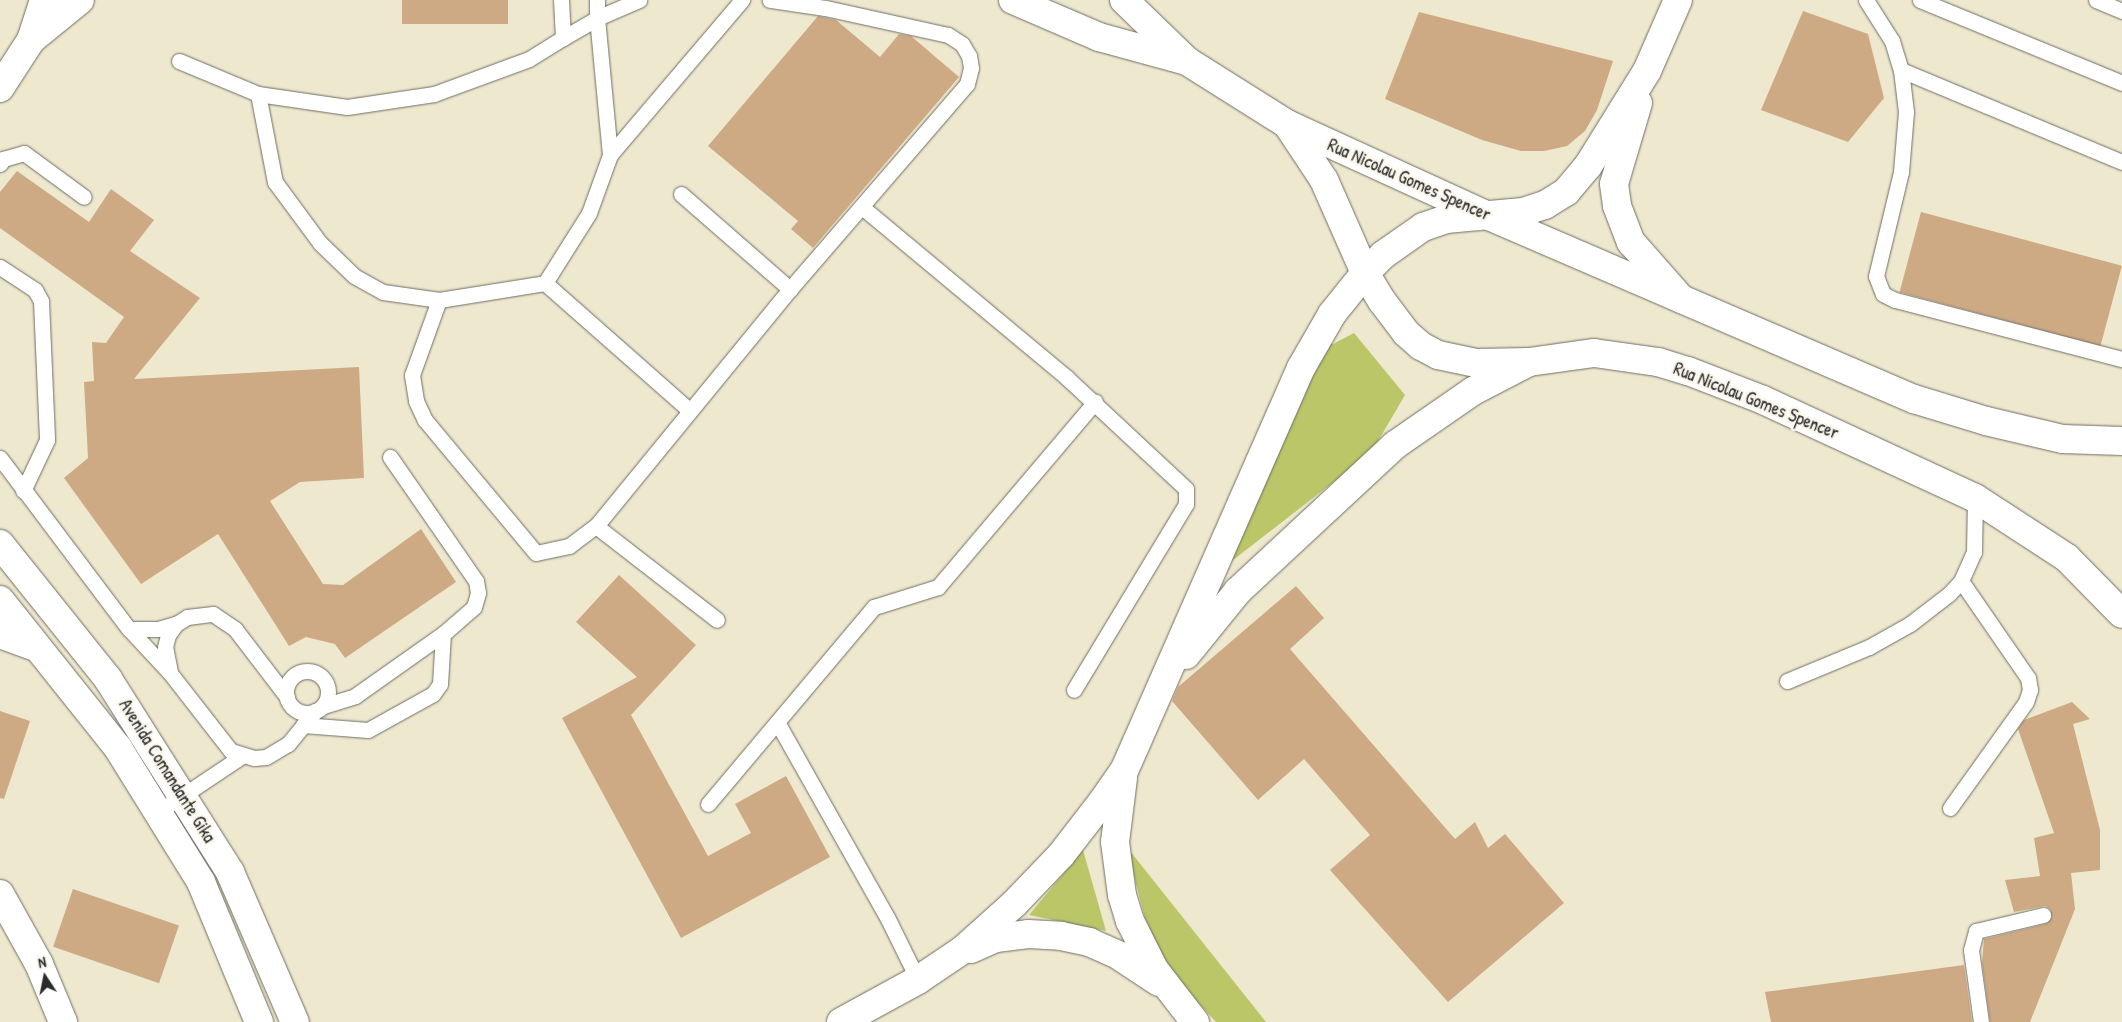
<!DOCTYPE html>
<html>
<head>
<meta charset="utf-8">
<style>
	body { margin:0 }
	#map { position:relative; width:2122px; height:1022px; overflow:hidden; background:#eee8ce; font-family:"Patrick Hand",sans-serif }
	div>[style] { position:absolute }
	.green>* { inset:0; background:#bac668 }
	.building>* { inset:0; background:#cdaa84; transform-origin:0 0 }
	.roads { filter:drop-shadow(0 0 1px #6f6d64) drop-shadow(0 0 1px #6f6d64) }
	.service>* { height:15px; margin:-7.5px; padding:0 7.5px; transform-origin:7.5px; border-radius:7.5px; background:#fff }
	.service>.ring { margin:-7.5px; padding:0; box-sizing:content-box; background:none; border:15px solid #fff; border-radius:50% }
	.minor>* { height:28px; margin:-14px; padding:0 14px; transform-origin:14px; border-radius:14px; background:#fff }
	.tertiary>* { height:28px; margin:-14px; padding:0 14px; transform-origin:14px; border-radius:14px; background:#fff }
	span { translate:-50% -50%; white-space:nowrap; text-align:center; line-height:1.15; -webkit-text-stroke:5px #fbf7ec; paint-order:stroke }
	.street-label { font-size:18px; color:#2b2b2b }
	.north { position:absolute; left:20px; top:952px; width:50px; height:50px; -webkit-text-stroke:4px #fbf7ec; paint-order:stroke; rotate:349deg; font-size:14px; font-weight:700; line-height:20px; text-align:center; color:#2b2b2b }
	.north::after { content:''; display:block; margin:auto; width:18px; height:22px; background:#2b2b2b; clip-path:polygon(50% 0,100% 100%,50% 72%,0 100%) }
</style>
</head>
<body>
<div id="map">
	<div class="green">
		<div style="clip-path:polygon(1354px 333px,1405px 395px,1371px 453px,1228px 564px,1319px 344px,1333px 344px)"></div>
		<div style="clip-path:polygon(1126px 846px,1266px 1022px,1216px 1022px,1182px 985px,1161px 954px,1145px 918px)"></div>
		<div style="clip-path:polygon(1083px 850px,1106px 931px,1029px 915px)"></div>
	</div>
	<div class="building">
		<div style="left:402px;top:0;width:106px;height:24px"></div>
		<div style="clip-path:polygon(1803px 11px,1868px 34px,1884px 98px,1848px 142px,1761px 110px)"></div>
		<div style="clip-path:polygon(1419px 12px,1613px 61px,1597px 110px,1585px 131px,1567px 146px,1544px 151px,1521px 151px,1482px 140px,1385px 99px)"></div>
		<div style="clip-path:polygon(818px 16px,836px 20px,880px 57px,899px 34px,911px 36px,959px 77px,813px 248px,791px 229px,798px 221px,708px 146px)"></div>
		<div style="clip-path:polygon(17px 171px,89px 222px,111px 189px,154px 220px,130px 251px,200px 298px,134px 379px,359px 367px,364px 478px,300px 482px,270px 501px,323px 584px,343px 585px,421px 529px,456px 582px,345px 658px,335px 644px,306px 637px,289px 646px,218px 534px,141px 584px,64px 478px,88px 458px,84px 382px,94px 381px,92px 342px,106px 343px,124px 317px,0 228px,0 192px)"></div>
		<div style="left:1921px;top:212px;width:208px;height:83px;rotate:15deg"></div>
		<div style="clip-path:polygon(619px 575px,696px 645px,631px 715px,708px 856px,751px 833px,735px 804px,786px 776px,830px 857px,681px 938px,562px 718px,637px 677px,576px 622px)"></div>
		<div style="clip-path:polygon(1296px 586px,1324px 618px,1290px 649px,1455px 839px,1475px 822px,1488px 848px,1505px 834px,1564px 903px,1448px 1002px,1330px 870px,1370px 835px,1304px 759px,1258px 800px,1172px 701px,1178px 687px)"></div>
		<div style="clip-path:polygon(2072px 702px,2090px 719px,2073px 724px,2100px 830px,2100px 870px,2071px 873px,2075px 909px,2030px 1022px,1990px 1022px,1982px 963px,1984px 939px,2045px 924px,2052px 917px,2050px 909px,2045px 906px,2014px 912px,2005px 880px,2040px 876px,2034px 838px,2054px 833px,2018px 729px,2024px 720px)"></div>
		<div style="clip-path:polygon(0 711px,30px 721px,4px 799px,0 798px)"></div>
		<div style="left:73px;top:889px;width:112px;height:61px;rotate:19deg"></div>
		<div style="clip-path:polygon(1964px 965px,1972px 1022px,1771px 1022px,1765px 992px)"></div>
	</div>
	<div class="roads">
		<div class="service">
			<div style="left:1866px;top:0;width:49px;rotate:57.6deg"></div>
			<div style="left:1892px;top:41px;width:30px;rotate:73deg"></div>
			<div style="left:1901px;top:70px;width:42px;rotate:83.2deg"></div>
			<div style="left:1906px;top:112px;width:60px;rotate:94.8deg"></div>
			<div style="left:1901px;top:172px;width:107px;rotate:103.5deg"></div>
			<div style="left:1876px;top:276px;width:19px;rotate:69deg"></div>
			<div style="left:1883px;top:294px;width:13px;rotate:27deg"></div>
			<div style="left:1895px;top:300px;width:235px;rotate:14.6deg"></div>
			<div style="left:1920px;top:0;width:218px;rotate:22.3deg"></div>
			<div style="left:2096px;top:0;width:28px;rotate:23deg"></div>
			<div style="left:563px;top:38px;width:39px;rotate:-30deg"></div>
			<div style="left:597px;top:18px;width:18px;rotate:-90deg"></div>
			<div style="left:179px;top:61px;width:86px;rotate:22.7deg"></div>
			<div style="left:258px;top:94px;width:90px;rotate:8.3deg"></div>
			<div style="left:347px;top:107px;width:88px;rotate:-8.5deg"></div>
			<div style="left:434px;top:94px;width:101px;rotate:-20.2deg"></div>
			<div style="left:529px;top:59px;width:40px;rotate:-32deg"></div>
			<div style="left:563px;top:38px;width:38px;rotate:-93deg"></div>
			<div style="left:1901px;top:70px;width:239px;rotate:22.6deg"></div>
			<div style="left:258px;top:94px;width:90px;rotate:79.1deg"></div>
			<div style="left:275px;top:182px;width:76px;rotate:53.6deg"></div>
			<div style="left:320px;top:243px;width:47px;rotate:44.1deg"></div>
			<div style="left:354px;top:276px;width:33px;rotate:29deg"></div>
			<div style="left:383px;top:292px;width:57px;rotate:8.1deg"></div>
			<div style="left:439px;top:300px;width:107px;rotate:-9.1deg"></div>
			<div style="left:545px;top:283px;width:83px;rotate:-57.8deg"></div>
			<div style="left:589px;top:213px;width:62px;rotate:-70.1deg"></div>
			<div style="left:610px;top:155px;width:138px;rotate:-95.4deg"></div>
			<div style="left:597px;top:18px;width:46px;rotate:-23.2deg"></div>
			<div style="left:610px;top:155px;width:204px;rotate:-49.6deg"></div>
			<div style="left:0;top:164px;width:6px;rotate:-59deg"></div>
			<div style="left:3px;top:159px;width:22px;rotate:-16deg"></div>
			<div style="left:24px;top:153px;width:74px;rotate:36.3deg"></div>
			<div style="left:681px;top:194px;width:145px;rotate:41.1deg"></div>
			<div style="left:862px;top:207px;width:266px;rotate:39.8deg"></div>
			<div style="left:1066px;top:377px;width:164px;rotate:43deg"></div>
			<div style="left:1186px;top:489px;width:15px;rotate:90deg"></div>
			<div style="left:1186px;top:504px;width:217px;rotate:121.1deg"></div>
			<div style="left:0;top:267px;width:42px;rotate:33.3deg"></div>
			<div style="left:35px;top:290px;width:13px;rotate:61deg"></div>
			<div style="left:41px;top:301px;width:139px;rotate:87.5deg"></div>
			<div style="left:47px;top:440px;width:56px;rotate:115.2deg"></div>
			<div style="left:545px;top:283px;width:193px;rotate:41.4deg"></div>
			<div style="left:439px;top:300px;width:80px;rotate:109.8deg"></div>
			<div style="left:412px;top:375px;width:26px;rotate:81deg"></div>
			<div style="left:416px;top:401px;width:21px;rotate:65deg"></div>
			<div style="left:425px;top:420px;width:173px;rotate:50.2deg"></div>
			<div style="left:536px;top:553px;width:34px;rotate:-12deg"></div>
			<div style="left:569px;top:546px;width:34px;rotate:-37deg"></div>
			<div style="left:596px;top:526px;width:306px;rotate:-50.7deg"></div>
			<div style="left:790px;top:289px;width:271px;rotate:-49.2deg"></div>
			<div style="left:967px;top:84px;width:16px;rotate:-76deg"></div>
			<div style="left:971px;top:68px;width:12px;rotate:-99deg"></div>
			<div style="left:969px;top:56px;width:14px;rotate:-120deg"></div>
			<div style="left:962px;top:44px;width:17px;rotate:-147deg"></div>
			<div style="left:948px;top:35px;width:126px;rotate:-167.6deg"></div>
			<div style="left:825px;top:8px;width:56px;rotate:-171.7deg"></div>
			<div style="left:0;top:458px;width:214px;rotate:53deg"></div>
			<div style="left:129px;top:629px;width:60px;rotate:47deg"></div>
			<div style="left:170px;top:673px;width:99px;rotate:52deg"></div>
			<div style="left:231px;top:751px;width:24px;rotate:17deg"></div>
			<div style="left:254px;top:758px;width:12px;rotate:-5deg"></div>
			<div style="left:266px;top:757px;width:26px;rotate:-31deg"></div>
			<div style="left:288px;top:744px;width:43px;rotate:-50.7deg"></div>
			<div style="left:596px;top:526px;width:153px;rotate:37.8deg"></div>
			<div style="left:129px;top:629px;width:29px"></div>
			<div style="left:158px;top:629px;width:19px;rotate:-16deg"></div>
			<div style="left:176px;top:624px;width:13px;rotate:-32deg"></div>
			<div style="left:187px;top:617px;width:26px;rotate:-7deg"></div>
			<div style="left:213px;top:614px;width:27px;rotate:34deg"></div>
			<div style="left:235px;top:629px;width:86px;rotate:52.6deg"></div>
			<div class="ring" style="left:286px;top:671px;width:27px;height:27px"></div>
			<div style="left:170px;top:672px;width:25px;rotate:-101deg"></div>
			<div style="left:165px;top:647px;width:12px;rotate:-76deg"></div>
			<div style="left:168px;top:635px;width:14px;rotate:-54deg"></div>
			<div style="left:1787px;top:681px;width:89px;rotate:-22.5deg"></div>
			<div style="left:1869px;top:647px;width:47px;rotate:-29.3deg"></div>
			<div style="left:1910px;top:624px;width:49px;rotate:-37.6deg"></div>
			<div style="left:1949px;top:594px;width:18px;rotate:-47deg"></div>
			<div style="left:1961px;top:581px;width:32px;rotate:-66deg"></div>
			<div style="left:1974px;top:552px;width:54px;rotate:-88.9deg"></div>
			<div style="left:323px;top:706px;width:34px;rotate:-17deg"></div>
			<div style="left:355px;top:696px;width:108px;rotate:-35.2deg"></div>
			<div style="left:443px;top:634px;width:41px;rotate:-41.1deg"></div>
			<div style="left:474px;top:607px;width:15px;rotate:-74deg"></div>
			<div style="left:478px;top:593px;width:12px;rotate:-99deg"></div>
			<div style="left:476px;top:581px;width:151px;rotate:-124.7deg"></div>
			<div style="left:777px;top:722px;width:224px;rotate:60.6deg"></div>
			<div style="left:887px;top:917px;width:70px;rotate:63.8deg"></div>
			<div style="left:303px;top:725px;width:65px;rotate:4.4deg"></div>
			<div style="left:368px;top:730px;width:74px;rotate:-29deg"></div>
			<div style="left:433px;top:694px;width:12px;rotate:-55deg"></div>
			<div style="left:440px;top:684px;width:50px;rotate:-86.6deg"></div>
			<div style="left:708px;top:804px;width:258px;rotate:-49.9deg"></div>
			<div style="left:874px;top:607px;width:67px;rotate:-17.4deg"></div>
			<div style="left:938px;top:587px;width:243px;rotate:-49.7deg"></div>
			<div style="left:1950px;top:808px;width:130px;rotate:-54.4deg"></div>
			<div style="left:2026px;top:702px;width:13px;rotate:-72deg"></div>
			<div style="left:2030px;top:690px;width:12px;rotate:-99deg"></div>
			<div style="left:2028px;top:678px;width:118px;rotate:-124.6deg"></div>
			<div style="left:158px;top:812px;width:101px;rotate:-33.7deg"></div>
			<div style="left:1981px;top:1022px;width:73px;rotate:-97.9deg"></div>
			<div style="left:1971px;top:950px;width:20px;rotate:-75deg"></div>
			<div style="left:1976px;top:931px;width:69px;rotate:-13.4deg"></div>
		</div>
		<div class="minor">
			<div style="left:1638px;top:103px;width:84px;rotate:106.5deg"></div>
			<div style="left:1614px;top:184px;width:22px;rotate:82deg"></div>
			<div style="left:1617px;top:206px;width:39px;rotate:69deg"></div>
			<div style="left:1631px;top:242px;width:76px;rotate:48.7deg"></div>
			<div style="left:0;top:634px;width:38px;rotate:20deg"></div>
			<div style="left:1186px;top:655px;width:82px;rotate:-50.9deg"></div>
			<div style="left:1238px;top:591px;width:214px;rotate:-42.9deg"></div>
			<div style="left:1395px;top:445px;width:95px;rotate:-34.7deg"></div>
			<div style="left:1473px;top:391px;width:63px;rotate:-27.4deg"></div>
			<div style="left:1123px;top:778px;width:64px;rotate:97.1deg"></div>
			<div style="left:1115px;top:842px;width:53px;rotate:82.5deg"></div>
			<div style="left:1122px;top:895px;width:27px;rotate:73deg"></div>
			<div style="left:1130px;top:921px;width:54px;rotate:63.4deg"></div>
			<div style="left:1154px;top:969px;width:67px;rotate:52.3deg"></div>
			<div style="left:0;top:894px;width:80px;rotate:60.9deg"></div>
			<div style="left:39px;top:964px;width:63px;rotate:67.5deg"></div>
			<div style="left:971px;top:949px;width:27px;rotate:-24deg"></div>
			<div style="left:996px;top:938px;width:32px;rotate:-7deg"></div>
			<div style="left:1028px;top:934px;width:33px;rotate:3deg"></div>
			<div style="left:1061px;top:936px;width:29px;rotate:12deg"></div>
			<div style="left:1089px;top:942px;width:32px;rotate:24deg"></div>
			<div style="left:1118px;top:955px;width:49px;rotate:33.4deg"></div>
			<div style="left:841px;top:1022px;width:88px;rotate:-28.6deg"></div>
			<div style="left:918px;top:980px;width:55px;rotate:-34deg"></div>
			<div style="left:964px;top:949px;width:67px;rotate:-42deg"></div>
			<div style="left:1014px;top:904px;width:68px;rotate:-46.2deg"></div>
			<div style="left:1061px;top:855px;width:67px;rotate:-52.3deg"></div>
			<div style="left:1102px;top:802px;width:38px;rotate:-55deg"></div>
			<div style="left:1124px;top:771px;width:440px;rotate:-66.3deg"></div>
			<div style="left:1301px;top:368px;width:62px;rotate:-60.1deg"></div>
			<div style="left:1332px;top:314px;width:53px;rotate:-51.2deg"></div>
			<div style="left:1365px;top:273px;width:25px;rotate:-45deg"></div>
			<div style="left:1383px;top:255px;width:49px;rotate:-35deg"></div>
			<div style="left:1423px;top:227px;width:24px;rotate:-19deg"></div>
			<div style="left:1446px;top:219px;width:77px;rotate:-5.2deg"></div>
			<div style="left:1523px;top:212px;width:23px;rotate:-18deg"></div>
			<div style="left:1545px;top:205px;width:25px;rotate:-32deg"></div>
			<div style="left:1566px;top:192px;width:34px;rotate:-50deg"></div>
			<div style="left:1588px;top:166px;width:112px;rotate:-58.2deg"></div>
			<div style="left:1647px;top:71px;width:77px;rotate:-66.4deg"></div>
		</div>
		<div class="tertiary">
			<div style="left:1013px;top:0;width:94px;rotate:23.3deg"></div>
			<div style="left:1099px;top:37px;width:91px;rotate:15.3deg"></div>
			<div style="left:1124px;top:0;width:88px;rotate:44.1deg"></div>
			<div style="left:1187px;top:61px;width:118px;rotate:32.2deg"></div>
			<div style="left:1287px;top:124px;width:217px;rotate:24.6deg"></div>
			<div style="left:1484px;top:214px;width:468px;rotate:23.3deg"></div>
			<div style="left:1914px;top:399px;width:75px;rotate:17deg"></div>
			<div style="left:1986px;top:421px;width:79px;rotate:13.2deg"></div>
			<div style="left:2063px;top:439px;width:59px;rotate:1.9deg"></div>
			<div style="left:31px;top:40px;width:63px;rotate:-39.2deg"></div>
			<div style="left:0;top:88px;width:57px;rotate:-57.1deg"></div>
			<div style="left:31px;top:40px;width:42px;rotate:-72deg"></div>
			<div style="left:1287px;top:124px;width:67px;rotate:56.5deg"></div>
			<div style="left:1324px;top:180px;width:102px;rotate:66.2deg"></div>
			<div style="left:1365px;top:273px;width:33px;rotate:59deg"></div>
			<div style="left:1382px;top:301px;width:40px;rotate:53deg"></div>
			<div style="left:1406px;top:333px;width:20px;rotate:41deg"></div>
			<div style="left:1421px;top:346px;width:19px;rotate:28deg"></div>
			<div style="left:1438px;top:355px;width:40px;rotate:12deg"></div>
			<div style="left:1477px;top:363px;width:52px;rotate:-1.1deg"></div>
			<div style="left:1529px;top:362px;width:66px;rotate:-7.9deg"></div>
			<div style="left:1594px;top:353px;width:65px;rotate:8deg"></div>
			<div style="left:1658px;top:362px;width:31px;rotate:17deg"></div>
			<div style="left:1688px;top:371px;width:80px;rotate:21.1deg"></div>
			<div style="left:1763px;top:400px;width:234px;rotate:24.8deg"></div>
			<div style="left:1975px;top:498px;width:110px;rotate:33.1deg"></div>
			<div style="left:2067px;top:558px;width:78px;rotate:45.5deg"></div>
			<div style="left:0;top:544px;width:173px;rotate:51.3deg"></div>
			<div style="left:108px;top:679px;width:228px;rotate:57.7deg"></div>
			<div style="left:230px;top:872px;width:163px;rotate:66.6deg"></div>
			<div style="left:0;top:600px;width:189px;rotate:51.4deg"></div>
			<div style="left:118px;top:748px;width:158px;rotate:58.2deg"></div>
			<div style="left:201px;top:882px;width:152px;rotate:67.5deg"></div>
		</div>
	</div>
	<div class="street-label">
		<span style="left:1409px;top:180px;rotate:24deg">Rua Nicolau Gomes Spencer</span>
		<span style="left:1756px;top:401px;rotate:22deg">Rua Nicolau Gomes Spencer</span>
		<span style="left:167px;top:771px;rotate:58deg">Avenida Comandante Gika</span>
	</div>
	<div class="north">N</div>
</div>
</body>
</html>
